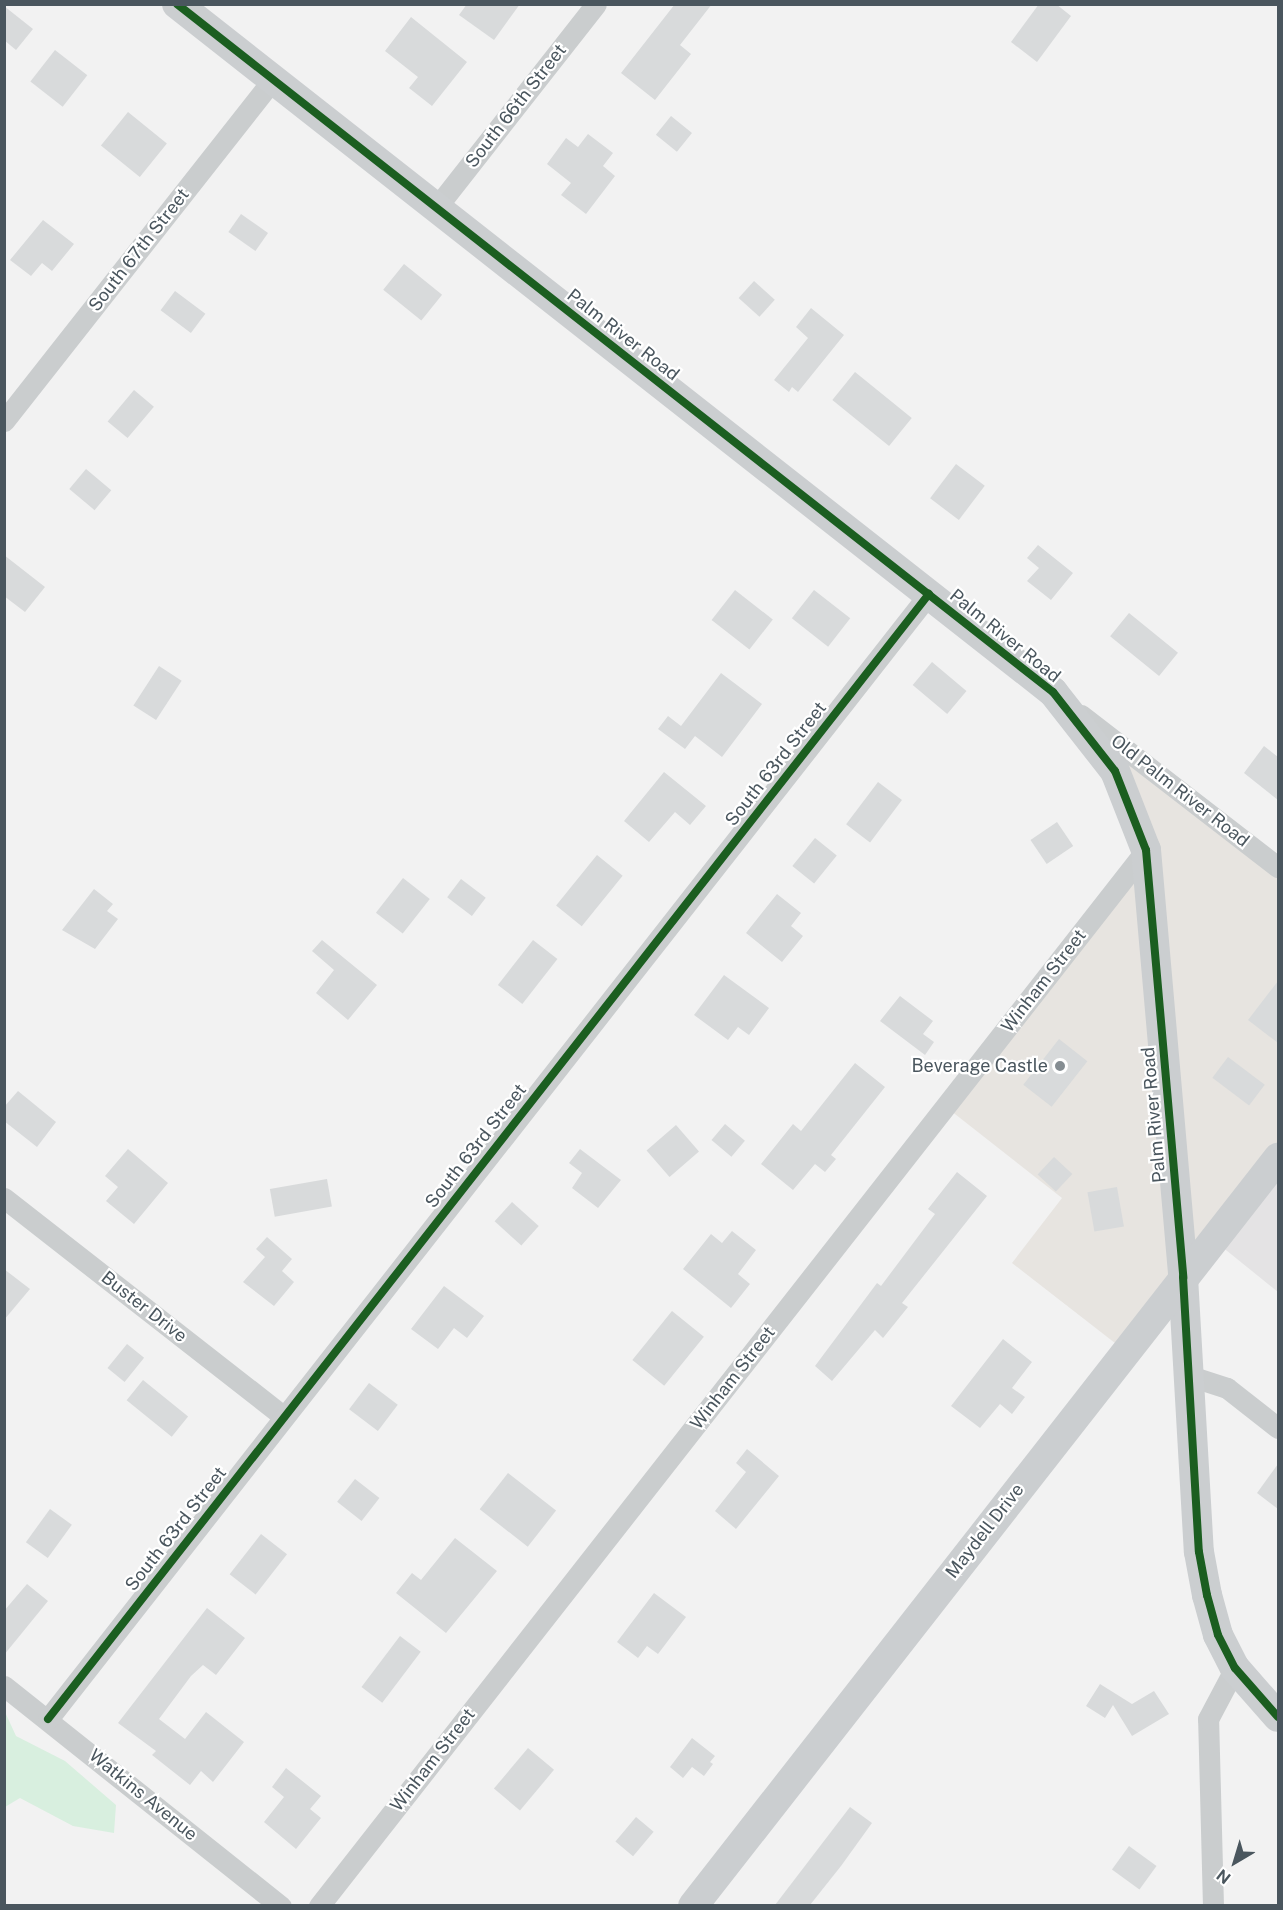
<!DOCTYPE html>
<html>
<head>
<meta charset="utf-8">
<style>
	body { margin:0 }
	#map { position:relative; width:1283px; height:1910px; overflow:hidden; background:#f2f2f2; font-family:"Public Sans",sans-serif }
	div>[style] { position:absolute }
	.commercial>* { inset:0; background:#e7e4e0 }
	.education>* { inset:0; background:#e4e3e4 }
	.green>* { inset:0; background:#d8efdf }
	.building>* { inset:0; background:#d8dadb; transform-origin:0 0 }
	.street>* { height:21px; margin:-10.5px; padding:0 10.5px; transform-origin:10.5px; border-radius:10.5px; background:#cacdce }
	.secondary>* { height:30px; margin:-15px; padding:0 15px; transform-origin:15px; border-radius:15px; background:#cbced0 }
	.cycleway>* { height:8px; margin:-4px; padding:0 4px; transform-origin:4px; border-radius:4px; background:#1b5e20 }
	.dots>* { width:16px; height:16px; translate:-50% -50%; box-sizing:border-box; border:3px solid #fff; border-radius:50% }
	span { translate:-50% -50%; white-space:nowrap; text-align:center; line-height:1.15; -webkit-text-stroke:4.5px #fff; paint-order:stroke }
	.street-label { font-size:18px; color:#4a565e }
	.poi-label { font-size:18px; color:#4a565e }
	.right { translate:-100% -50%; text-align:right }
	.frame { position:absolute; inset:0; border:6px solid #4a565e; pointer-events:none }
	.north { position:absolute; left:1205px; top:1832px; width:60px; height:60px; -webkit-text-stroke:4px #fff; paint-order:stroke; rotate:218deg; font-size:16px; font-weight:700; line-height:24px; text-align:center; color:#4a565e }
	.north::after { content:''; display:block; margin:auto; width:21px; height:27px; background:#4a565e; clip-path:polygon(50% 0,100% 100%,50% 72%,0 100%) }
</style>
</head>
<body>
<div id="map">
	<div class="commercial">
		<div style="clip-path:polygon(1096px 738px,1278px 867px,1278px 1155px,1189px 1267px,1151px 866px)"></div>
		<div style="clip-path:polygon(1144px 857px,1181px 1277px,1124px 1350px,1012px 1263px,1062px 1198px,946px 1107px)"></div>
	</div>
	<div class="education">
		<div style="clip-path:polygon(1278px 1162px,1278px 1292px,1216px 1242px)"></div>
	</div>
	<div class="green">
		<div style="clip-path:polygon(5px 1712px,16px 1736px,65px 1761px,116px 1805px,114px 1833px,73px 1826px,20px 1798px,5px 1807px)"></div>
	</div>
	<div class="building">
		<div style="clip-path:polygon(467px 4px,520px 4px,494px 40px,459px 15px)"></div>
		<div style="clip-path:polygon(675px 4px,712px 4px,680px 45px,691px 54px,655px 100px,621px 73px)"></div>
		<div style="clip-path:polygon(1039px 4px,1056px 4px,1071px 16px,1037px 62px,1011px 42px)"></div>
		<div style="clip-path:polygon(4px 6px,33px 29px,16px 50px,4px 40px)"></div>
		<div style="clip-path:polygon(411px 17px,467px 62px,432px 106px,409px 88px,418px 77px,385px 51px)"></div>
		<div style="left:55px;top:50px;width:41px;height:40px;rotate:38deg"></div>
		<div style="left:128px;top:112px;width:50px;height:43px;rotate:39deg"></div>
		<div style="left:671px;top:116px;width:27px;height:24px;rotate:39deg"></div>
		<div style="clip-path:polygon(588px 134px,613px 153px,603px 166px,615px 176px,586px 214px,561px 195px,571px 183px,547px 164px,566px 138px,578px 147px)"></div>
		<div style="left:241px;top:214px;width:33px;height:22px;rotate:35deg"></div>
		<div style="clip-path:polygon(43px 220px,74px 244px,52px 271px,42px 263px,31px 276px,10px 260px)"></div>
		<div style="left:404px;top:264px;width:49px;height:33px;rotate:39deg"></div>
		<div style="left:754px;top:281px;width:28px;height:23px;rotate:42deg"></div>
		<div style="left:175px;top:291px;width:38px;height:24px;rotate:37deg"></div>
		<div style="clip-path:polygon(811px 308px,844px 335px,798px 392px,792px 387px,789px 392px,774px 380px,808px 338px,796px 327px)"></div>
		<div style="left:855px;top:372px;width:73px;height:36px;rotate:39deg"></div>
		<div style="left:134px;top:390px;width:26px;height:41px;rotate:40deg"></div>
		<div style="left:956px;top:464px;width:36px;height:43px;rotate:37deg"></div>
		<div style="left:86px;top:469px;width:33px;height:26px;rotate:40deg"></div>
		<div style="clip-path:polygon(1038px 545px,1073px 573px,1051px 600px,1027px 581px,1039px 568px,1027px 558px)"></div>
		<div style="clip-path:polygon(4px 555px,45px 587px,25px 612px,4px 596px)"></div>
		<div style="left:735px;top:590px;width:48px;height:38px;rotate:38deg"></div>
		<div style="left:814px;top:590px;width:46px;height:36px;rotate:38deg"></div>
		<div style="left:1129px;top:613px;width:63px;height:30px;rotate:39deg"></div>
		<div style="left:932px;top:662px;width:45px;height:30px;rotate:40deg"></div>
		<div style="left:159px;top:666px;width:27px;height:47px;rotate:33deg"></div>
		<div style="clip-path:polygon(721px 673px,762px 704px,722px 757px,695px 736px,685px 749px,658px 729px,668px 716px,681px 726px)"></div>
		<div style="clip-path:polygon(1264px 746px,1278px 757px,1278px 800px,1244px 773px)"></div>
		<div style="clip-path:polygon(664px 772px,706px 806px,690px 825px,675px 812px,649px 842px,624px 821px)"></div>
		<div style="left:878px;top:782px;width:30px;height:53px;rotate:37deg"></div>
		<div style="left:1057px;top:822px;width:29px;height:32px;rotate:56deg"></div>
		<div style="left:815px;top:838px;width:28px;height:36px;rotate:39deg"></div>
		<div style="left:597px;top:855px;width:33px;height:65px;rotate:39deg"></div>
		<div style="left:403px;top:878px;width:34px;height:44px;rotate:38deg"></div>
		<div style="left:461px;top:879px;width:31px;height:23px;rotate:37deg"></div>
		<div style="clip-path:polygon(94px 889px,113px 904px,107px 911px,118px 919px,95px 949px,62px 930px)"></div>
		<div style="clip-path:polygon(777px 894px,801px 913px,791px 926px,803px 936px,782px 962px,746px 933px)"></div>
		<div style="clip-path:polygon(322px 940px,377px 985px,348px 1020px,316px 993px,334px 970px,312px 951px)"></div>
		<div style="left:533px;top:940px;width:31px;height:57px;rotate:38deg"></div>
		<div style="clip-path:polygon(724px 975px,769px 1008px,749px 1035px,738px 1027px,728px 1040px,694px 1015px)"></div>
		<div style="clip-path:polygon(1278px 981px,1278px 1043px,1248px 1020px)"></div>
		<div style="clip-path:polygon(900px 996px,933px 1021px,923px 1034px,934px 1042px,925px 1055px,880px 1021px)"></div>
		<div style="left:1059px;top:1039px;width:36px;height:58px;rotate:38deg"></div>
		<div style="left:1228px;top:1057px;width:46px;height:26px;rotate:37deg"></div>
		<div style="clip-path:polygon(855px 1063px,885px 1087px,831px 1155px,836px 1159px,825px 1172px,815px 1164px,793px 1190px,761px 1164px,793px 1124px,801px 1131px)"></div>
		<div style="clip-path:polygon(18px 1091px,56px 1122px,37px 1147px,4px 1121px,4px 1107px)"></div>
		<div style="left:725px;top:1124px;width:26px;height:21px;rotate:40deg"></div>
		<div style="left:676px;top:1125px;width:35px;height:39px;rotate:49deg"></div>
		<div style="clip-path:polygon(128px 1149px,168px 1183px,134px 1224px,106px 1201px,118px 1187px,105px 1176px)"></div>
		<div style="clip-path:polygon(580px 1149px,621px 1180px,598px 1208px,572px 1188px,582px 1173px,569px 1163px)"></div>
		<div style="left:1054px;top:1157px;width:25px;height:24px;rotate:43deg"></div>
		<div style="clip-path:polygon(957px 1172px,987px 1196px,902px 1303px,908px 1307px,883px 1338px,875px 1330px,832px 1381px,815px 1366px,877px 1283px,881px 1286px,935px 1214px,928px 1209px)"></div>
		<div style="left:327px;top:1179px;width:28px;height:58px;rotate:80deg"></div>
		<div style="left:1117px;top:1187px;width:40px;height:30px;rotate:80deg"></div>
		<div style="left:512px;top:1202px;width:36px;height:26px;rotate:42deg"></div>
		<div style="clip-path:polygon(732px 1231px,756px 1250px,738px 1274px,750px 1284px,731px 1308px,683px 1269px,711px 1234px,722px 1243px)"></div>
		<div style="clip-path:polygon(267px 1237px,292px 1259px,282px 1271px,294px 1282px,274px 1306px,243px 1282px,265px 1257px,256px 1249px)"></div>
		<div style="clip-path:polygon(4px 1269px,30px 1289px,4px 1320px)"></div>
		<div style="clip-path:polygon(444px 1286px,484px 1316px,467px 1338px,454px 1328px,438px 1349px,411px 1329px)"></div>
		<div style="left:672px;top:1311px;width:41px;height:63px;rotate:39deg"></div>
		<div style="clip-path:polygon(1003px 1339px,1032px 1362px,1012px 1388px,1025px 1397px,1012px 1414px,1000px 1404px,980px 1428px,951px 1406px)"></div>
		<div style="left:127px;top:1344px;width:22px;height:31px;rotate:39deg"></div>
		<div style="left:143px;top:1380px;width:58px;height:26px;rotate:39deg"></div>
		<div style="left:369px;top:1383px;width:36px;height:33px;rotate:37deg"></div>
		<div style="clip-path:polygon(747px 1449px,779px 1476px,736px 1529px,715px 1511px,746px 1472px,736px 1463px)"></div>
		<div style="clip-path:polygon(1278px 1464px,1278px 1509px,1257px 1493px)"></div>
		<div style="left:508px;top:1473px;width:61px;height:46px;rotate:38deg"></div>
		<div style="left:355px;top:1479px;width:31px;height:29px;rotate:38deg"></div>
		<div style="left:50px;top:1509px;width:27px;height:41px;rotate:36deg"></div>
		<div style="left:261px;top:1534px;width:33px;height:51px;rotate:38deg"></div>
		<div style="clip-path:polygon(455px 1538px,497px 1571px,446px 1633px,396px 1593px,412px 1573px,421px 1580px)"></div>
		<div style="clip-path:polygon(27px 1584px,48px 1601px,4px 1655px,4px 1611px)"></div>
		<div style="clip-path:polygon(654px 1593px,686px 1617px,658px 1654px,647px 1646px,638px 1658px,617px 1642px)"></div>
		<div style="clip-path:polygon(207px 1608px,245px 1638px,216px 1675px,203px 1665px,191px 1676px,159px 1719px,185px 1739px,206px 1712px,244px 1742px,213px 1782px,201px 1771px,190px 1785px,152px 1755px,156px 1751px,118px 1723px)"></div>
		<div style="left:400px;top:1636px;width:26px;height:64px;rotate:37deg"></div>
		<div style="clip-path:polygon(1100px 1684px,1132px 1704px,1154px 1691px,1169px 1714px,1132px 1736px,1113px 1705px,1105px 1718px,1086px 1706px)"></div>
		<div style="clip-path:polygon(692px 1738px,715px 1756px,710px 1762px,713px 1764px,704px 1776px,692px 1767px,683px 1778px,670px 1767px)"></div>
		<div style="left:528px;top:1748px;width:34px;height:53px;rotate:40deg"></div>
		<div style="clip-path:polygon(286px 1768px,321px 1796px,310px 1809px,321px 1818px,296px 1849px,264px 1822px,284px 1797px,272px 1787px)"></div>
		<div style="clip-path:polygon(850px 1807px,872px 1823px,841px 1866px,810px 1905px,775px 1905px)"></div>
		<div style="left:636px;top:1817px;width:23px;height:32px;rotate:40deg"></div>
		<div style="left:1129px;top:1846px;width:34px;height:29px;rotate:36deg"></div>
	</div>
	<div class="street">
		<div style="left:436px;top:208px;width:259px;rotate:-51.9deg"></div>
		<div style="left:4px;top:421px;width:435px;rotate:-51.8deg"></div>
		<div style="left:1081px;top:715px;width:249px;rotate:37.7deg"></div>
		<div style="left:4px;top:1198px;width:354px;rotate:38deg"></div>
		<div style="left:1190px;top:1376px;width:39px;rotate:18deg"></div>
		<div style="left:1227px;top:1388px;width:65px;rotate:38.1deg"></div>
		<div style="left:4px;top:1686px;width:354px;rotate:38.5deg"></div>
		<div style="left:48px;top:1719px;width:1429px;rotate:-51.94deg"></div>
		<div style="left:319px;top:1906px;width:1341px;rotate:-51.93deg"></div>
		<div style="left:1213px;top:1906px;width:187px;rotate:-91.5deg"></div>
		<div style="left:1208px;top:1719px;width:58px;rotate:-62.1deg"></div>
	</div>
	<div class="secondary">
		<div style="left:177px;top:4px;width:1114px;rotate:38.15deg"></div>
		<div style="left:1053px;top:692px;width:100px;rotate:51.9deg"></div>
		<div style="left:1115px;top:771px;width:85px;rotate:68.6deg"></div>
		<div style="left:1146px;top:850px;width:429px;rotate:85deg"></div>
		<div style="left:1183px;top:1277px;width:275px;rotate:86.7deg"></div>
		<div style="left:1199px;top:1552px;width:44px;rotate:79.5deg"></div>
		<div style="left:1207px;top:1595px;width:41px;rotate:74.6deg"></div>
		<div style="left:1218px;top:1635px;width:37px;rotate:63deg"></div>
		<div style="left:1235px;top:1668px;width:65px;rotate:48.7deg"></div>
		<div style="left:693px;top:1906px;width:950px;rotate:-51.97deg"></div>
	</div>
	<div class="cycleway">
		<div style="left:177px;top:4px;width:1114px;rotate:38.15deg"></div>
		<div style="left:1053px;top:692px;width:100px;rotate:51.9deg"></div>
		<div style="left:1115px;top:771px;width:85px;rotate:68.6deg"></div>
		<div style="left:1146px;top:850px;width:429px;rotate:85deg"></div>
		<div style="left:1183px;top:1277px;width:275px;rotate:86.7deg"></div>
		<div style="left:1199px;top:1552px;width:44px;rotate:79.5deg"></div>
		<div style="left:1207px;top:1595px;width:41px;rotate:74.6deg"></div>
		<div style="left:1218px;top:1635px;width:37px;rotate:63deg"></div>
		<div style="left:1235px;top:1668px;width:65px;rotate:48.7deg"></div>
		<div style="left:48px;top:1719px;width:1429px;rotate:-51.94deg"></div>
	</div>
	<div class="dots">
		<div style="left:1060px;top:1066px;background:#858d92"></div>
	</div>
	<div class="street-label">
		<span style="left:516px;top:106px;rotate:-52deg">South 66th Street</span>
		<span style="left:139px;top:250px;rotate:-52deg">South 67th Street</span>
		<span style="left:623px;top:335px;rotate:38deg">Palm River Road</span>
		<span style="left:1005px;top:636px;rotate:39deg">Palm River Road</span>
		<span style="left:776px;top:764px;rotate:-52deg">South 63rd Street</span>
		<span style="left:1180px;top:791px;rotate:38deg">Old Palm River Road</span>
		<span style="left:1044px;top:981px;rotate:-52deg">Winham Street</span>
		<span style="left:1154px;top:1115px;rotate:-95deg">Palm River Road</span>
		<span style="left:476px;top:1146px;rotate:-52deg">South 63rd Street</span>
		<span style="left:144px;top:1307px;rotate:38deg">Buster Drive</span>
		<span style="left:733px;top:1378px;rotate:-52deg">Winham Street</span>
		<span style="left:176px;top:1529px;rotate:-52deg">South 63rd Street</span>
		<span style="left:985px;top:1531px;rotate:-52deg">Maydell Drive</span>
		<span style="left:433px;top:1760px;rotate:-52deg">Winham Street</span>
		<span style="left:143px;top:1795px;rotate:39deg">Watkins Avenue</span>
	</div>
	<div class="poi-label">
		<span class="right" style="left:1048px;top:1066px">Beverage Castle</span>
	</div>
	<div class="frame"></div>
	<div class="north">N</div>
</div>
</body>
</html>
